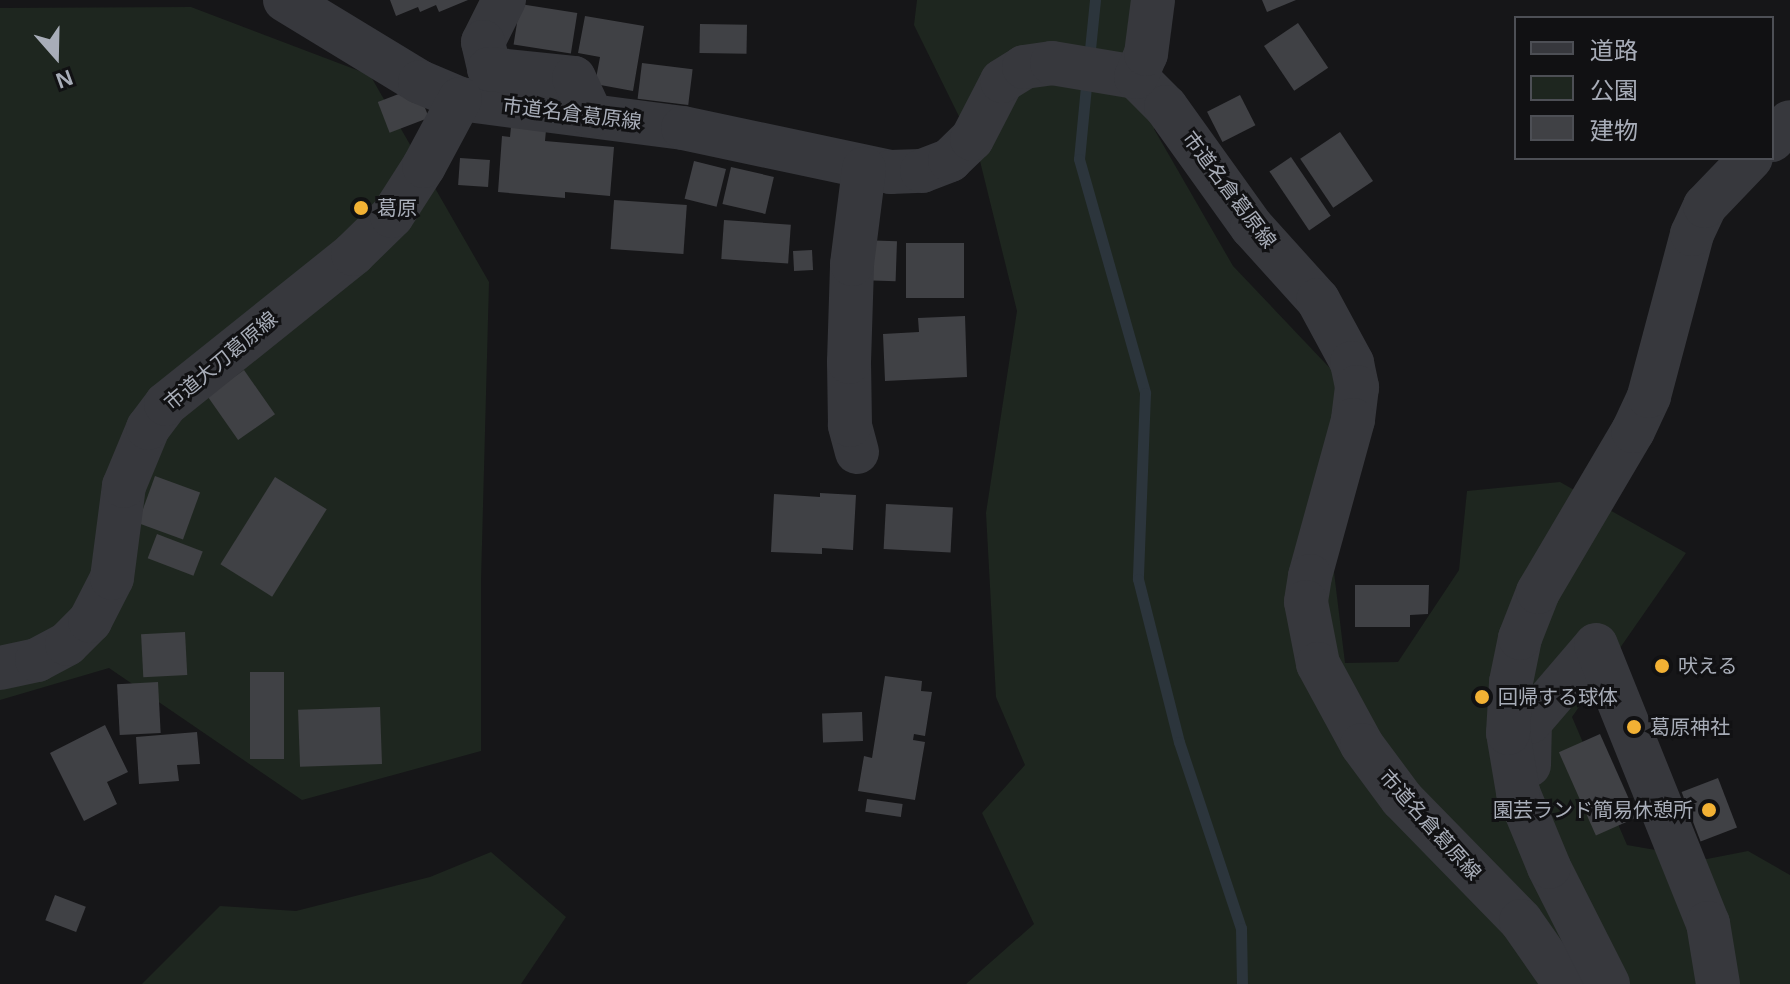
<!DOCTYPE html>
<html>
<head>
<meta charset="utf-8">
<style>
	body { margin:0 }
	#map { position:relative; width:1790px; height:984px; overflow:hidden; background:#161618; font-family:Arial,"Noto Sans JP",sans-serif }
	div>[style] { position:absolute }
	.green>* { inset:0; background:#1e261f }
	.stream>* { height:11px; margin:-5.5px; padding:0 5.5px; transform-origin:5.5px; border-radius:5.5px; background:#2c353c }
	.building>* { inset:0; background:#404145; transform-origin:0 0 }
	.minor>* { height:44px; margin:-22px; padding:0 22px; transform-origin:22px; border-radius:22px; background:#37383d }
	.dots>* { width:22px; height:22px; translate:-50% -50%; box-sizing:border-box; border:4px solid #111113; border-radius:50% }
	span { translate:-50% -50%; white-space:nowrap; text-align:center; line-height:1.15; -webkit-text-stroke:6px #111113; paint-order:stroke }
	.street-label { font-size:20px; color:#a8adb8 }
	.poi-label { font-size:20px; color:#a8adb8 }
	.left { translate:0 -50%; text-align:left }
	.right { translate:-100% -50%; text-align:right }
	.legend { position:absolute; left:1514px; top:16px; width:260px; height:144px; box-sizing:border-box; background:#111113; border:2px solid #4d4f55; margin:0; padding:10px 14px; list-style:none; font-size:24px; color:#a8adb8 }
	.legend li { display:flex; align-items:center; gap:16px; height:40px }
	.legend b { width:40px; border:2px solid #4d4f55 }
	.north { position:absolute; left:16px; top:16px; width:80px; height:80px; -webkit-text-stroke:6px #111113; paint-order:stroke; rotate:160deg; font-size:22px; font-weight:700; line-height:32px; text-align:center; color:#a8adb8 }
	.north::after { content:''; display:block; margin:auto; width:28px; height:36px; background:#a8adb8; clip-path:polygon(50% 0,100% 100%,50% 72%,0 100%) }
</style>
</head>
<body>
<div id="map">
	<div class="green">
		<div style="clip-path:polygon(917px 0,1156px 0,1159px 46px,1154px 129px,1233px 266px,1344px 383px,1334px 572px,1345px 663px,1398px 662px,1459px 570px,1467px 491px,1560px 482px,1686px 553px,1572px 717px,1627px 845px,1707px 859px,1748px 851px,1790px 875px,1790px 984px,966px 984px,1034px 924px,982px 813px,1025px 765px,996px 697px,986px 513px,1017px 311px,979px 157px,914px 25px)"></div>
		<div style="clip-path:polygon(191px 7px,370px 75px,489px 282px,481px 581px,481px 751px,302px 800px,109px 668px,0 700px,0 8px)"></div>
		<div style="clip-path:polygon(491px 852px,566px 917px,521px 984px,142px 984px,220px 906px,296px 911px,430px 877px)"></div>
	</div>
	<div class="stream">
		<div style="left:1089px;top:59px;width:59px;rotate:-84.2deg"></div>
		<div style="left:1087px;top:76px;width:83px;rotate:95.5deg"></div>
		<div style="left:1079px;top:159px;width:243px;rotate:74.2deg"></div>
		<div style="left:1145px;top:393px;width:186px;rotate:92.2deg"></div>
		<div style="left:1138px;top:579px;width:168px;rotate:75.9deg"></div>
		<div style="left:1179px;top:742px;width:196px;rotate:71.6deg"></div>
		<div style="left:1241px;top:928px;width:56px;rotate:89deg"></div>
	</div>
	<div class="building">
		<div style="clip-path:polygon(390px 0,468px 0,439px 12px,436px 5px,420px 12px,418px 7px,396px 16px)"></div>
		<div style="clip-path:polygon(1262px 0,1296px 0,1267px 12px)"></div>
		<div style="left:520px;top:4px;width:58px;height:41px;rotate:9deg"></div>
		<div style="clip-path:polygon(585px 16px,644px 26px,633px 91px,595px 84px,600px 57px,578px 53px)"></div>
		<div style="left:1298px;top:23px;width:54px;height:41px;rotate:56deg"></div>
		<div style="left:700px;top:24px;width:47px;height:29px;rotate:1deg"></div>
		<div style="left:642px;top:63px;width:51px;height:36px;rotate:7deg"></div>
		<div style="left:417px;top:87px;width:33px;height:42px;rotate:69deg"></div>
		<div style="left:1240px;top:95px;width:34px;height:37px;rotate:63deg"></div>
		<div style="clip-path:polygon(512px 116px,547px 119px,545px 141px,614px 147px,610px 196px,565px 192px,565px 198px,498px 192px,502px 136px,510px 137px)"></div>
		<div style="left:1340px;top:132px;width:59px;height:48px;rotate:56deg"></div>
		<div style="left:1291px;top:157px;width:71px;height:26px;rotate:56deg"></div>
		<div style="left:460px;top:158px;width:30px;height:27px;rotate:4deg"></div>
		<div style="left:694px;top:161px;width:33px;height:39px;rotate:14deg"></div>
		<div style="left:731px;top:167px;width:44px;height:38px;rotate:13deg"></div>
		<div style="left:614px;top:200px;width:73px;height:49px;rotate:4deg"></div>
		<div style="left:724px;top:220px;width:67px;height:39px;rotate:4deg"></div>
		<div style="left:859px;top:240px;width:38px;height:40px;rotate:2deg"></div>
		<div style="left:906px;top:243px;width:58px;height:55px"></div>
		<div style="left:812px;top:250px;width:20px;height:19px;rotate:87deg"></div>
		<div style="clip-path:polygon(965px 316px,967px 377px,885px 381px,883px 334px,919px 332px,918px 318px)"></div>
		<div style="left:244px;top:370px;width:54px;height:45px;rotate:55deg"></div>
		<div style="left:155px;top:476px;width:48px;height:50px;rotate:20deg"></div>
		<div style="left:275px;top:477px;width:61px;height:103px;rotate:32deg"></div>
		<div style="clip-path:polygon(820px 493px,856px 495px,853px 550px,822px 548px,822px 554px,771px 552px,774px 494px,820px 497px)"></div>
		<div style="left:886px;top:504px;width:67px;height:45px;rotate:3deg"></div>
		<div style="left:157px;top:534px;width:49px;height:26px;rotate:21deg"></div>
		<div style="clip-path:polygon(1355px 585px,1429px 585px,1428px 614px,1410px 615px,1410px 627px,1355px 627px)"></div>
		<div style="left:185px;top:632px;width:43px;height:44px;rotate:87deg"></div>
		<div style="left:250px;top:672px;width:34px;height:87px"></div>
		<div style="clip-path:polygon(885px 676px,922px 681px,921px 691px,932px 692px,925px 736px,914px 734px,913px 740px,925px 742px,915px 800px,858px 791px,864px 756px,872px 758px)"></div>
		<div style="left:158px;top:682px;width:51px;height:41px;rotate:87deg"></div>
		<div style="left:380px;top:707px;width:57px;height:82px;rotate:88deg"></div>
		<div style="left:862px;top:712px;width:29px;height:40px;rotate:88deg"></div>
		<div style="clip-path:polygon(105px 725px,128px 772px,107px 782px,117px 804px,84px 821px,50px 753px)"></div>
		<div style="clip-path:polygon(197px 732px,200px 764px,177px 765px,179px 781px,139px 784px,136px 737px)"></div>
		<div style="left:1600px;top:734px;width:91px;height:45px;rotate:66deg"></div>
		<div style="left:1718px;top:778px;width:53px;height:39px;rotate:69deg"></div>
		<div style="left:867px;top:799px;width:36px;height:13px;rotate:8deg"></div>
		<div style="left:55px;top:895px;width:33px;height:27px;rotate:21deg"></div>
	</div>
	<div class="minor">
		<div style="left:285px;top:0;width:158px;rotate:31.3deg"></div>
		<div style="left:420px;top:82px;width:43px;rotate:23deg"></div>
		<div style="left:460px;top:99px;width:225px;rotate:7.4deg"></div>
		<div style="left:683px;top:128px;width:212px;rotate:12deg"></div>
		<div style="left:890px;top:172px;width:32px;rotate:-2deg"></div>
		<div style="left:922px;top:171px;width:30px;rotate:-21deg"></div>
		<div style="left:950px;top:160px;width:30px;rotate:-44deg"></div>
		<div style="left:972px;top:139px;width:65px;rotate:-62.7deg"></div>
		<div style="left:1002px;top:81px;width:26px;rotate:-32deg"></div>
		<div style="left:1024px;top:67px;width:28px;rotate:-8deg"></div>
		<div style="left:1052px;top:63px;width:85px;rotate:9.5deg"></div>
		<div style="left:1136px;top:77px;width:42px;rotate:45deg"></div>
		<div style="left:1166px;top:107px;width:148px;rotate:54.4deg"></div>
		<div style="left:1252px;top:227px;width:98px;rotate:47.9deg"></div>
		<div style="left:1318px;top:300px;width:72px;rotate:61.6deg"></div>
		<div style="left:1352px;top:363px;width:25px;rotate:78deg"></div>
		<div style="left:1357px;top:387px;width:33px;rotate:97deg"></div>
		<div style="left:1353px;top:420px;width:162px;rotate:105.4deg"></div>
		<div style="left:1310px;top:576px;width:26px;rotate:99deg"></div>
		<div style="left:1306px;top:602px;width:63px;rotate:79deg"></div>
		<div style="left:1318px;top:664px;width:92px;rotate:61.5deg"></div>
		<div style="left:1362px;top:745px;width:67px;rotate:53.5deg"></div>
		<div style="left:1402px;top:799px;width:170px;rotate:45.7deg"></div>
		<div style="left:1521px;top:921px;width:77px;rotate:55.1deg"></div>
		<div style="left:504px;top:0;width:47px;rotate:116.6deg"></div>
		<div style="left:483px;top:42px;width:28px;rotate:77deg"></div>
		<div style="left:489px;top:69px;width:85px;rotate:6deg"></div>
		<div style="left:574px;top:78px;width:41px;rotate:65.3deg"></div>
		<div style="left:1136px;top:77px;width:25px;rotate:-67deg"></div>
		<div style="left:1146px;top:54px;width:54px;rotate:-82.6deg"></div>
		<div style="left:1772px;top:140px;width:25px;rotate:-45deg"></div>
		<div style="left:857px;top:452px;width:28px;rotate:-105deg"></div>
		<div style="left:850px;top:425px;width:63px;rotate:-90.9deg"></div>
		<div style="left:849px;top:362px;width:98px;rotate:-88.2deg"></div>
		<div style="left:852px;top:264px;width:96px;rotate:-82.8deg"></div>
		<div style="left:0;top:668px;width:38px;rotate:-12deg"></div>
		<div style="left:37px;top:660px;width:34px;rotate:-28deg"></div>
		<div style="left:67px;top:644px;width:33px;rotate:-45deg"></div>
		<div style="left:90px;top:621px;width:48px;rotate:-62.9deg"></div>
		<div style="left:112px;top:578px;width:93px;rotate:-82.6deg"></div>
		<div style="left:124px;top:486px;width:63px;rotate:-67.5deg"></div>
		<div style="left:148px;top:428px;width:30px;rotate:-53deg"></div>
		<div style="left:166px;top:404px;width:240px;rotate:-38.7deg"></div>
		<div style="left:353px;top:254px;width:54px;rotate:-44.3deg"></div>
		<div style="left:392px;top:216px;width:59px;rotate:-57.4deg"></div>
		<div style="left:424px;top:166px;width:76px;rotate:-61.8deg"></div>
		<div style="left:1529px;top:765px;width:43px;rotate:-88.7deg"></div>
		<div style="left:1530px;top:722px;width:101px;rotate:-49.4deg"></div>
		<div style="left:1596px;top:645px;width:300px;rotate:68.1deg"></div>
		<div style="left:1708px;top:923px;width:62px;rotate:80.7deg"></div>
		<div style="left:1608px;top:984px;width:131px;rotate:-116.8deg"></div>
		<div style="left:1549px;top:867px;width:81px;rotate:-112.5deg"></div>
		<div style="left:1518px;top:792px;width:60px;rotate:-99.6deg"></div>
		<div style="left:1508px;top:733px;width:51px;rotate:-86.6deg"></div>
		<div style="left:1511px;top:682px;width:45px;rotate:-78.4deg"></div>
		<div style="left:1520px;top:638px;width:49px;rotate:-68.6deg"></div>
		<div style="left:1538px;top:592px;width:187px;rotate:-59.5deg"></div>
		<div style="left:1633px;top:431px;width:38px;rotate:-65deg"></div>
		<div style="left:1649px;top:396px;width:168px;rotate:-75.1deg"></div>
		<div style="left:1692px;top:234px;width:31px;rotate:-65deg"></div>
		<div style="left:1705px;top:206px;width:66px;rotate:-46.2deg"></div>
	</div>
	<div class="dots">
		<div style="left:361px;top:208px;background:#f2b134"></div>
		<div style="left:1662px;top:666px;background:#f2b134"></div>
		<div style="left:1482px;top:697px;background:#f2b134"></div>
		<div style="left:1634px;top:727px;background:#f2b134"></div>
		<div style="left:1709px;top:810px;background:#f2b134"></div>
	</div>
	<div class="street-label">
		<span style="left:572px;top:114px;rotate:7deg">市道名倉葛原線</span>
		<span style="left:1229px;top:190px;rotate:53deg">市道名倉葛原線</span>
		<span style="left:221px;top:361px;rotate:-40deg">市道大刀葛原線</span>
		<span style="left:1430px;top:825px;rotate:48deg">市道名倉葛原線</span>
	</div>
	<div class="poi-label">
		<span class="left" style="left:377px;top:208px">葛原</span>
		<span class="left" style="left:1678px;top:666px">吠える</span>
		<span class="left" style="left:1498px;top:697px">回帰する球体</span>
		<span class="left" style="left:1650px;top:727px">葛原神社</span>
		<span class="right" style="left:1693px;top:810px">園芸ランド簡易休憩所</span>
	</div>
	<ul class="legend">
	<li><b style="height:10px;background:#37383d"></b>道路</li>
	<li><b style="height:22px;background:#1e261f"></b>公園</li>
	<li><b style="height:22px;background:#404145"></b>建物</li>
	</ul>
	<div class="north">N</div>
</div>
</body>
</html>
